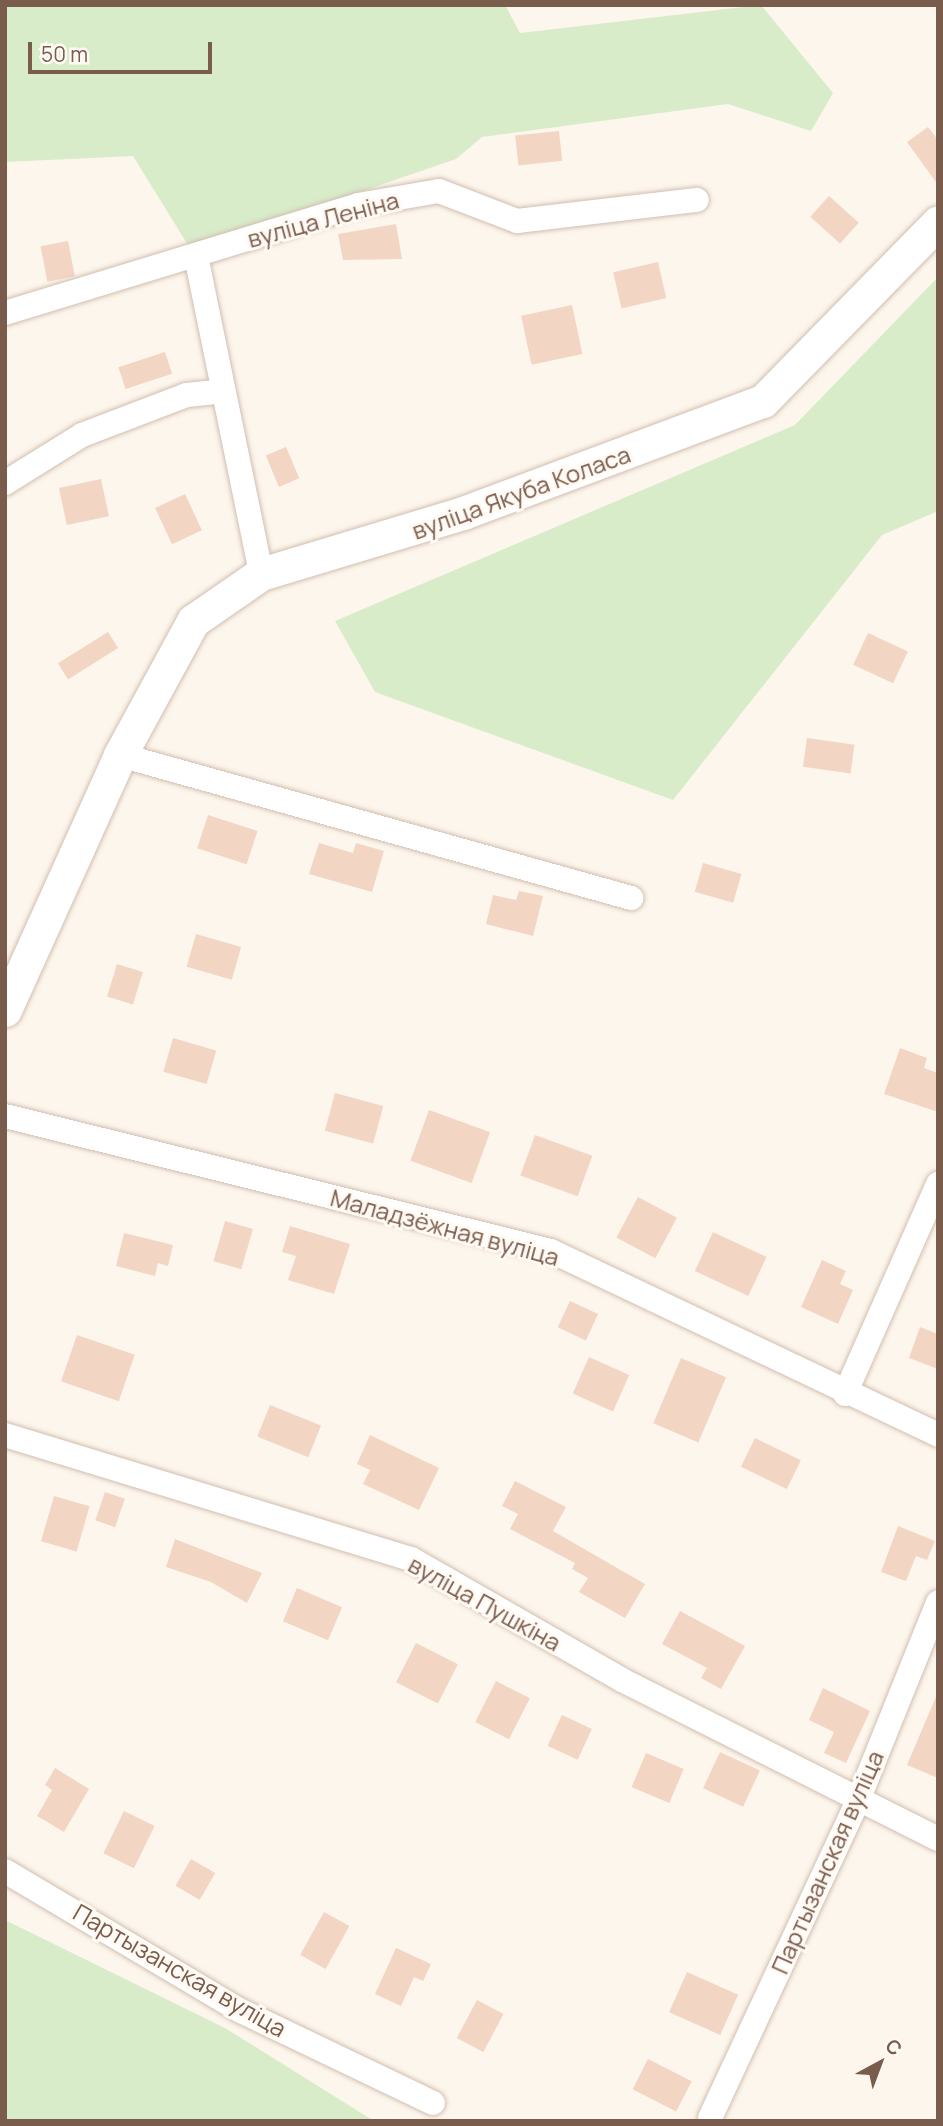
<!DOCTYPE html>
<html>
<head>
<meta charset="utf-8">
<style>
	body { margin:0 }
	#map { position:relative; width:943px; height:2126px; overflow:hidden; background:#fdf6ec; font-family:Manrope,sans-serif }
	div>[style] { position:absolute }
	.green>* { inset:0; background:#d8ecc9 }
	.building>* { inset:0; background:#f3d5c3; transform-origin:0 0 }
	.roads { filter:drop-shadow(0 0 2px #d1beb0) drop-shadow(0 0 2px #d1beb0) }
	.street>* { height:24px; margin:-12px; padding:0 12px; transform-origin:12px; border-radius:12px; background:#fff }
	.secondary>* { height:33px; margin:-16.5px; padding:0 16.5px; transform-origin:16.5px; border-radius:16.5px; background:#fff }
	span { translate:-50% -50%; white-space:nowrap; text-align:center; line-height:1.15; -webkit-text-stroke:6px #fffaf3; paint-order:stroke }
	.street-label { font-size:24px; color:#7a5c4d }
	.frame { position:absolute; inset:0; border:7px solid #7a5c4d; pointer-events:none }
	.north { position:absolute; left:845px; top:2028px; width:70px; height:70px; -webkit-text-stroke:5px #fffaf3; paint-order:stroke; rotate:41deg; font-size:19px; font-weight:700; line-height:28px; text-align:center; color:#7a5c4d }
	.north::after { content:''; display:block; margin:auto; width:24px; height:32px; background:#7a5c4d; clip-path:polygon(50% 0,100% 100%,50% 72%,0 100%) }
	.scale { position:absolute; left:28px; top:42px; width:184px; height:32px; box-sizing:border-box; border:4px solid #7a5c4d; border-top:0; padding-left:9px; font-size:21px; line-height:24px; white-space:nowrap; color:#7a5c4d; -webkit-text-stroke:5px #fffaf3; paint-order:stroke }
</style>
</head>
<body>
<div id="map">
	<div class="green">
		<div style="clip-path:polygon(5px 5px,505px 5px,520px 33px,761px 5px,833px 93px,811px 131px,728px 104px,482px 137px,456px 159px,191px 250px,133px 156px,5px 162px)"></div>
		<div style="clip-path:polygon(938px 277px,938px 511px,882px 535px,673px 800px,375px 692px,335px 621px,795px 425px)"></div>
		<div style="clip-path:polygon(5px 1920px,225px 2028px,374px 2121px,5px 2121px)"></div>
	</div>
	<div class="building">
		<div style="clip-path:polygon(928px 127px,938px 140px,938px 185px,907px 142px)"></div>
		<div style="left:559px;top:131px;width:30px;height:44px;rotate:84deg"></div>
		<div style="left:829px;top:196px;width:40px;height:28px;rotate:42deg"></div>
		<div style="clip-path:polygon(396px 224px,402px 259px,343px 260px,338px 234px)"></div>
		<div style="left:68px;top:241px;width:36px;height:28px;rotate:79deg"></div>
		<div style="left:658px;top:262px;width:37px;height:46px;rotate:77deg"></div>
		<div style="left:572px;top:305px;width:50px;height:52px;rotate:78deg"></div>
		<div style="left:165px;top:352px;width:23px;height:49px;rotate:72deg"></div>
		<div style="left:286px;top:447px;width:34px;height:22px;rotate:67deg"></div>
		<div style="left:101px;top:479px;width:38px;height:43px;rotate:78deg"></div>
		<div style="left:185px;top:494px;width:40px;height:33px;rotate:65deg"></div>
		<div style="left:108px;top:632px;width:19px;height:59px;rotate:58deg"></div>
		<div style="left:868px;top:633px;width:44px;height:35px;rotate:25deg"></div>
		<div style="left:807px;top:738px;width:48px;height:29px;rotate:8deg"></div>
		<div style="left:208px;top:815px;width:52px;height:35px;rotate:18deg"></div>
		<div style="clip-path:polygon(319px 843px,353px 853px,356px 843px,384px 851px,372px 892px,309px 874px)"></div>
		<div style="left:703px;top:863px;width:40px;height:30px;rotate:16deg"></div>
		<div style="clip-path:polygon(519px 891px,543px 896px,533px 936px,486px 924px,493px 895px,516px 900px)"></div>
		<div style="left:196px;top:934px;width:47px;height:34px;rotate:16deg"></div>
		<div style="left:117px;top:964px;width:27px;height:34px;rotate:17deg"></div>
		<div style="left:173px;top:1038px;width:45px;height:35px;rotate:16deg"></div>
		<div style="clip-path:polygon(900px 1048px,927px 1058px,924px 1068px,938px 1073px,938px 1112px,884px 1094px)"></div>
		<div style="left:335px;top:1093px;width:50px;height:39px;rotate:15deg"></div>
		<div style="left:429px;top:1110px;width:65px;height:54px;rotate:20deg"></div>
		<div style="left:535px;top:1135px;width:61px;height:43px;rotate:20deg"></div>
		<div style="left:638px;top:1197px;width:44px;height:46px;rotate:28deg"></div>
		<div style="left:225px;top:1221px;width:29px;height:42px;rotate:16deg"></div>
		<div style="clip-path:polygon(290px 1226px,350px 1244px,334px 1294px,288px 1280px,296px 1256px,282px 1252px)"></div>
		<div style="left:713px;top:1232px;width:59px;height:43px;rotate:25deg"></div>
		<div style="clip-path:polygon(124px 1233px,173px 1245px,168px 1266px,158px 1263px,155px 1276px,116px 1266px)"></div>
		<div style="clip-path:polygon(822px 1260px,846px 1271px,840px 1284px,853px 1290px,838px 1324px,801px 1307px)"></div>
		<div style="left:570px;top:1301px;width:31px;height:29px;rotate:25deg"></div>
		<div style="clip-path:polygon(920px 1327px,938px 1334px,938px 1369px,909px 1358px)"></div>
		<div style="left:77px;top:1335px;width:61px;height:49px;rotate:19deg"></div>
		<div style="left:589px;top:1357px;width:44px;height:40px;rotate:24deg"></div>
		<div style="left:681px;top:1358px;width:49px;height:71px;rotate:23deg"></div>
		<div style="left:270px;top:1405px;width:55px;height:34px;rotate:22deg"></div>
		<div style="clip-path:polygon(370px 1435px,439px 1468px,419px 1510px,363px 1484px,370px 1470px,357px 1464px)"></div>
		<div style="left:755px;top:1438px;width:51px;height:32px;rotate:26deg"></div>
		<div style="clip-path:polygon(515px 1481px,566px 1507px,553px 1531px,645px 1584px,625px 1618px,579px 1592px,588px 1578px,572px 1569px,575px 1563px,510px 1529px,518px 1514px,502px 1506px)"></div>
		<div style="left:105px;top:1492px;width:21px;height:30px;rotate:19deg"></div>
		<div style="left:54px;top:1496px;width:37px;height:47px;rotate:16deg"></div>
		<div style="clip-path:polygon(898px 1526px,935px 1541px,927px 1560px,916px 1556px,906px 1581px,881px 1572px)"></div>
		<div style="clip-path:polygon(175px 1539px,262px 1573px,247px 1603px,211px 1582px,166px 1567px)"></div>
		<div style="left:297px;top:1588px;width:49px;height:36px;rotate:23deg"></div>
		<div style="clip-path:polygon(680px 1611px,745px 1646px,721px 1689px,701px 1678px,707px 1668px,662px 1644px)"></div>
		<div style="left:416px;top:1643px;width:47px;height:44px;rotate:27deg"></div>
		<div style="left:496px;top:1681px;width:38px;height:46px;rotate:27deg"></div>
		<div style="clip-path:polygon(823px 1688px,870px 1711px,846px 1763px,824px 1753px,834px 1732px,809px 1720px)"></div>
		<div style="clip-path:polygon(938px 1692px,938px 1778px,907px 1765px)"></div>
		<div style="left:562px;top:1715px;width:33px;height:34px;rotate:25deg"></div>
		<div style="left:720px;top:1752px;width:44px;height:40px;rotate:25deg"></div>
		<div style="left:646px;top:1753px;width:41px;height:37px;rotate:23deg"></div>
		<div style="clip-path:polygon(55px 1768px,89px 1789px,64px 1832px,37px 1816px,52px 1790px,45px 1785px)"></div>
		<div style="left:124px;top:1811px;width:34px;height:47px;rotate:26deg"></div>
		<div style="left:191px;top:1859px;width:28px;height:31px;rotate:30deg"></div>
		<div style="left:324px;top:1912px;width:29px;height:49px;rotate:29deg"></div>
		<div style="clip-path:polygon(396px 1948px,431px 1964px,423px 1981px,414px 1977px,401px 2006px,375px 1994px)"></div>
		<div style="left:687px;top:1972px;width:56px;height:44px;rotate:24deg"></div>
		<div style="left:477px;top:2000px;width:30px;height:43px;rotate:28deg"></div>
		<div style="left:648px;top:2059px;width:49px;height:34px;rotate:27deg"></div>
	</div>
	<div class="roads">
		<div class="street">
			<div style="left:196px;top:256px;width:325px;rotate:78.4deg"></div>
			<div style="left:5px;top:313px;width:369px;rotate:-17deg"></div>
			<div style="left:358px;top:205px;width:82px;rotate:-9.8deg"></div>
			<div style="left:439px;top:191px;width:84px;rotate:21deg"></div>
			<div style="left:517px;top:221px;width:181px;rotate:-6.7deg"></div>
			<div style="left:5px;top:483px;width:91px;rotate:-31.9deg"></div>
			<div style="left:82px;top:435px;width:112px;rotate:-20.9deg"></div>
			<div style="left:187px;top:395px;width:36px;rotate:-6deg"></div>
			<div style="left:120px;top:755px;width:531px;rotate:15.63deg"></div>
			<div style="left:5px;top:1116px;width:562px;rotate:13.89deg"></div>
			<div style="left:551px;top:1251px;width:429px;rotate:25.4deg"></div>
			<div style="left:845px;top:1394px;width:230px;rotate:-66.1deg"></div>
			<div style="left:5px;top:1435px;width:425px;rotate:17deg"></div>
			<div style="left:411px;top:1559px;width:243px;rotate:29.8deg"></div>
			<div style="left:622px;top:1680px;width:354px;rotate:26.7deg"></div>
			<div style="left:5px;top:1871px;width:272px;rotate:30.7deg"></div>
			<div style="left:239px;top:2010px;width:215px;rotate:25.6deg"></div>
			<div style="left:710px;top:2118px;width:353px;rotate:-65deg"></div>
			<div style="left:859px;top:1798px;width:211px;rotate:-68deg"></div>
		</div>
		<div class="secondary">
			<div style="left:5px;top:1010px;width:280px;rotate:-65.7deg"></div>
			<div style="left:120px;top:755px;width:153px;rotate:-61.4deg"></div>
			<div style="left:193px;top:621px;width:83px;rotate:-34.7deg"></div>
			<div style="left:261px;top:574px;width:211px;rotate:-16.8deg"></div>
			<div style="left:463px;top:513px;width:320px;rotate:-20.5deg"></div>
			<div style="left:763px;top:401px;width:250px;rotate:-45.6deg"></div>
		</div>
	</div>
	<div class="street-label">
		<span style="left:323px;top:219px;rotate:-15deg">вуліца Леніна</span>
		<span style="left:521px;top:492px;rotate:-20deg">вуліца Якуба Коласа</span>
		<span style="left:445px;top:1227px;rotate:15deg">Маладзёжная вуліца</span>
		<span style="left:485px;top:1603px;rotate:29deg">вуліца Пушкіна</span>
		<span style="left:827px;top:1862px;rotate:-66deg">Партызанская вуліца</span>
		<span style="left:180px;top:1970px;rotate:30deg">Партызанская вуліца</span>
	</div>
	<div class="frame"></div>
	<div class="north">С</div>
	<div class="scale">50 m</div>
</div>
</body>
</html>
